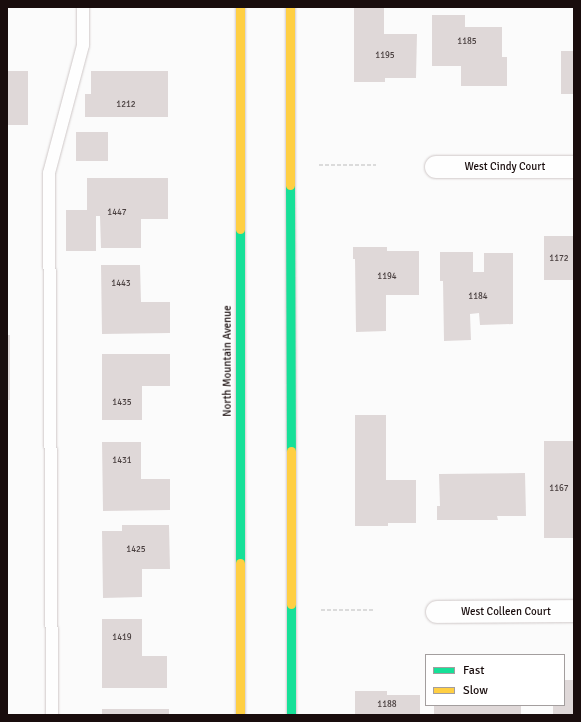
<!DOCTYPE html>
<html>
<head>
<meta charset="utf-8">
<style>
	body { margin:0 }
	#map { position:relative; width:581px; height:722px; overflow:hidden; background:#fbfbfb; font-family:Signika,sans-serif }
	div>[style] { position:absolute }
	.building>* { inset:0; background:#dfd8d8; transform-origin:0 0 }
	.path>* { height:2.5px; margin-top:-1.25px; transform-origin:0; background:repeating-linear-gradient(90deg,#dbdbdb 0 4px,transparent 0 6px) }
	.roads { filter:drop-shadow(0 0 1px #cec7c7) drop-shadow(0 0 1px #cec7c7) }
	.lane>* { height:12px; margin:-6px; padding:0 6px; transform-origin:6px; border-radius:6px; background:#fefefe }
	.street>* { height:22px; margin:-11px; padding:0 11px; transform-origin:11px; border-radius:11px; background:#fefefe }
	.fast>* { height:9px; margin:-4.5px; padding:0 4.5px; transform-origin:4.5px; border-radius:4.5px; background:#16e098 }
	.slow>* { height:9px; margin:-4.5px; padding:0 4.5px; transform-origin:4.5px; border-radius:4.5px; background:#ffcf43 }
	span { translate:-50% -50%; white-space:nowrap; text-align:center; line-height:1.15; -webkit-text-stroke:3px #fff; paint-order:stroke }
	.number-label { font-size:9px; color:#4a4040 }
	.number-label span { -webkit-text-stroke-width:0 }
	.street-label { font-size:11px; color:#190d0d }
	.frame { position:absolute; inset:0; border:8px solid #190d0d; pointer-events:none }
	.legend { position:absolute; left:425px; top:654px; width:140px; height:52px; box-sizing:border-box; background:#fff; border:1px solid #a39e9e; margin:0; padding:5px 7px; list-style:none; font-size:12px; color:#190d0d }
	.legend li { display:flex; align-items:center; gap:8px; height:20px }
	.legend b { width:20px; border:1px solid #a39e9e }
</style>
</head>
<body>
<div id="map">
	<div class="building">
		<div style="clip-path:polygon(354px 7px,384px 7px,384px 34px,417px 34px,416px 78px,385px 78px,385px 82px,354px 82px)"></div>
		<div style="clip-path:polygon(432px 15px,465px 15px,465px 27px,502px 27px,502px 57px,507px 57px,507px 86px,461px 86px,461px 66px,432px 66px)"></div>
		<div style="left:561px;top:51px;width:13px;height:43px"></div>
		<div style="left:7px;top:71px;width:21px;height:54px"></div>
		<div style="clip-path:polygon(91px 71px,168px 71px,168px 117px,85px 117px,85px 94px,91px 94px)"></div>
		<div style="left:76px;top:132px;width:32px;height:29px"></div>
		<div style="clip-path:polygon(87px 178px,168px 178px,168px 219px,141px 219px,141px 248px,101px 248px,100px 216px,96px 216px,96px 251px,66px 251px,66px 210px,87px 210px)"></div>
		<div style="left:574px;top:236px;width:44px;height:30px;rotate:90deg"></div>
		<div style="clip-path:polygon(353px 247px,387px 247px,387px 251px,419px 251px,419px 295px,386px 295px,386px 331px,356px 332px,355px 259px,353px 259px)"></div>
		<div style="clip-path:polygon(440px 252px,473px 252px,473px 272px,484px 272px,484px 253px,513px 253px,513px 324px,480px 325px,479px 313px,470px 314px,471px 340px,444px 341px,443px 281px,440px 281px)"></div>
		<div style="clip-path:polygon(101px 265px,140px 265px,141px 302px,170px 302px,170px 333px,102px 334px)"></div>
		<div style="left:7px;top:335px;width:3px;height:65px"></div>
		<div style="clip-path:polygon(102px 354px,170px 354px,170px 386px,142px 386px,142px 420px,102px 420px)"></div>
		<div style="clip-path:polygon(355px 415px,386px 415px,386px 480px,416px 480px,416px 523px,388px 523px,388px 526px,355px 526px)"></div>
		<div style="left:544px;top:441px;width:30px;height:97px"></div>
		<div style="clip-path:polygon(102px 442px,141px 442px,141px 479px,170px 479px,170px 510px,103px 511px)"></div>
		<div style="clip-path:polygon(525px 473px,526px 516px,497px 516px,498px 520px,437px 520px,437px 506px,440px 506px,439px 474px)"></div>
		<div style="clip-path:polygon(122px 525px,169px 525px,170px 569px,142px 569px,142px 597px,103px 598px,102px 531px,122px 531px)"></div>
		<div style="clip-path:polygon(102px 619px,142px 619px,142px 656px,167px 656px,167px 688px,102px 688px)"></div>
		<div style="clip-path:polygon(564px 680px,574px 680px,574px 715px,553px 715px,553px 705px,564px 705px)"></div>
		<div style="clip-path:polygon(355px 691px,387px 691px,387px 695px,420px 695px,420px 715px,355px 715px)"></div>
		<div style="left:434px;top:705px;width:87px;height:10px"></div>
		<div style="left:102px;top:709px;width:67px;height:6px"></div>
	</div>
	<div class="path">
		<div style="left:319px;top:165px;width:57px"></div>
		<div style="left:321px;top:610px;width:54px"></div>
	</div>
	<div class="roads">
		<div class="lane">
			<div style="left:52px;top:715px;width:542px;rotate:-90.32deg"></div>
			<div style="left:49px;top:173px;width:132px;rotate:-75.1deg"></div>
			<div style="left:83px;top:45px;width:38px;rotate:-90deg"></div>
		</div>
		<div class="street">
			<div style="left:436px;top:167px;width:138px"></div>
			<div style="left:437px;top:612px;width:137px;rotate:-0.4deg"></div>
		</div>
		<div class="fast">
			<div style="left:290px;top:185px;width:266px;rotate:89.8deg"></div>
			<div style="left:240px;top:229px;width:334px;rotate:90deg"></div>
			<div style="left:291px;top:604px;width:111px;rotate:90deg"></div>
		</div>
		<div class="slow">
			<div style="left:240px;top:7px;width:222px;rotate:90deg"></div>
			<div style="left:290px;top:7px;width:178px;rotate:90deg"></div>
			<div style="left:291px;top:451px;width:153px;rotate:90deg"></div>
			<div style="left:240px;top:563px;width:152px;rotate:90deg"></div>
		</div>
	</div>
	<div class="number-label">
		<span style="left:467px;top:42px">1185</span>
		<span style="left:385px;top:56px">1195</span>
		<span style="left:126px;top:105px">1212</span>
		<span style="left:117px;top:213px">1447</span>
		<span style="left:559px;top:259px">1172</span>
		<span style="left:387px;top:277px">1194</span>
		<span style="left:121px;top:284px">1443</span>
		<span style="left:478px;top:297px">1184</span>
		<span style="left:122px;top:403px">1435</span>
		<span style="left:122px;top:461px">1431</span>
		<span style="left:559px;top:489px">1167</span>
		<span style="left:136px;top:550px">1425</span>
		<span style="left:122px;top:638px">1419</span>
		<span style="left:387px;top:705px">1188</span>
	</div>
	<div class="street-label">
		<span style="left:505px;top:167px">West Cindy Court</span>
		<span style="left:228px;top:361px;rotate:-90deg">North Mountain Avenue</span>
		<span style="left:506px;top:612px">West Colleen Court</span>
	</div>
	<div class="frame"></div>
	<ul class="legend">
	<li><b style="height:5px;background:#16e098"></b>Fast</li>
	<li><b style="height:5px;background:#ffcf43"></b>Slow</li>
	</ul>
</div>
</body>
</html>
